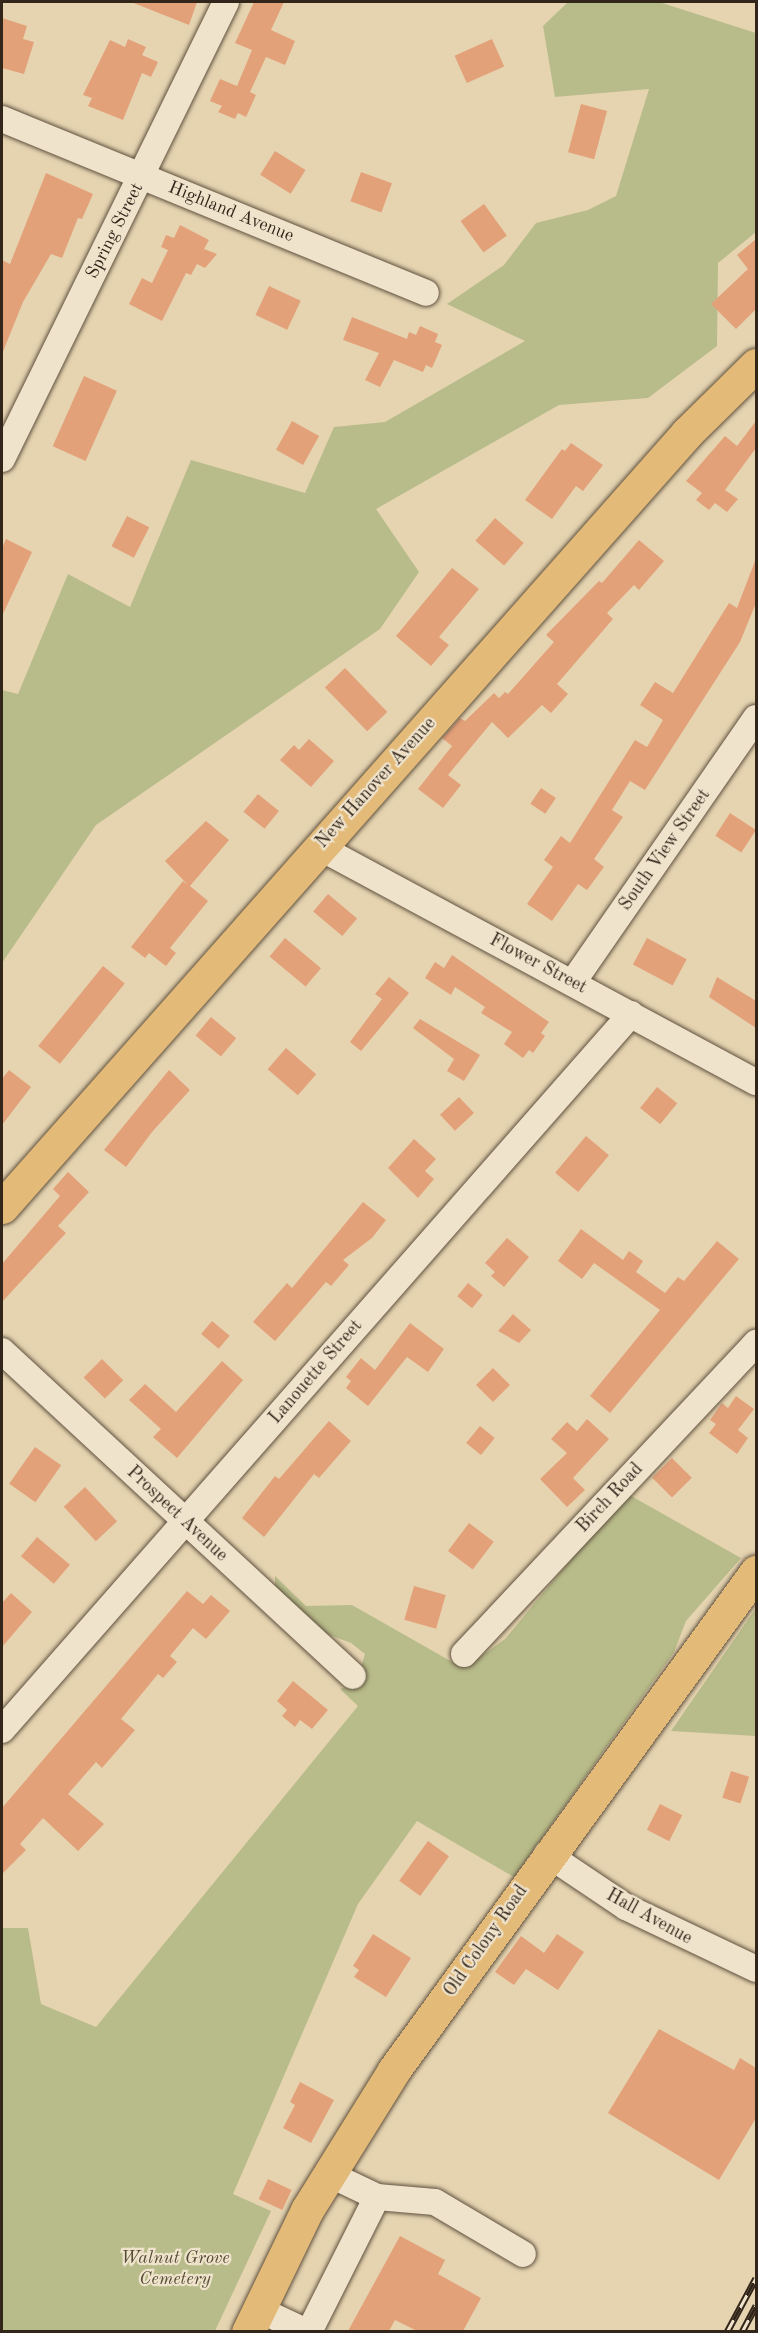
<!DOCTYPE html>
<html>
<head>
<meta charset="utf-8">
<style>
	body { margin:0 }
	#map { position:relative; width:758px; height:2333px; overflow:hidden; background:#e6d4b1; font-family:"Old Standard TT",serif }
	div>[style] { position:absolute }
	.green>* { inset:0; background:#b8bc8a }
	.building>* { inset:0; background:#e3a17a; transform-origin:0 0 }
	.roads { filter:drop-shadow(0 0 2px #5f513f) drop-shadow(0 0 2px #5f513f) }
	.minor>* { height:26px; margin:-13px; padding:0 13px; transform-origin:13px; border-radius:13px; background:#efe3cc }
	.major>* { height:33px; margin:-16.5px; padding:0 16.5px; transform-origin:16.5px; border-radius:16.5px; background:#e3ba78 }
	.rail>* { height:7px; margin-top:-3.5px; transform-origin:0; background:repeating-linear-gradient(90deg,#efe3cc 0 14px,#322519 0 28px); box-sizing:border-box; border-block:2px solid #322519 }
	span { translate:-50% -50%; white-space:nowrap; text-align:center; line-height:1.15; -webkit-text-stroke:4.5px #efe3cc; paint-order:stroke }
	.street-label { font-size:18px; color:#322519 }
	.park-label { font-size:18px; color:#544b35; font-style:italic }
	.frame { position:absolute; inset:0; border:3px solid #322519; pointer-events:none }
</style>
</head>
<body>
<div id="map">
	<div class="green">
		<div style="clip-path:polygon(568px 2px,659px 2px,756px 33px,756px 232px,718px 263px,717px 346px,648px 398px,559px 405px,376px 509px,419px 572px,380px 629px,96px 825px,2px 963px,2px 690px,18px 694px,68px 574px,130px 607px,191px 460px,305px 493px,334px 427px,385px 422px,525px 341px,447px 304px,504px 265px,536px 223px,588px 210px,616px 196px,649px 89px,555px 97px,543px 26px)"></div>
		<div style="clip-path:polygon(626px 1493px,741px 1558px,686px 1621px,674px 1652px,514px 1877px,417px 1821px,358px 1904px,233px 2194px,271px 2211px,215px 2331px,2px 2332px,2px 1928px,28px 1928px,41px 2004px,96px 2027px,358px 1706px,340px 1689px,356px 1683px,365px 1654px,351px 1643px,322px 1632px,275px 1587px,275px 1576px,306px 1606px,352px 1605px,454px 1663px,480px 1657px,505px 1639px)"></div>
		<div style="clip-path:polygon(756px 1608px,756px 1736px,671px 1731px)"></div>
	</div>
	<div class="building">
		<div style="clip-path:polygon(131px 2px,197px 2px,189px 25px)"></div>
		<div style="clip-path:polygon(254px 2px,284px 2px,271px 30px,295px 41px,285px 65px,266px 57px,250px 92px,256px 95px,246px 117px,238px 113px,235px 119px,218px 112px,222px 106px,210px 101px,220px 79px,237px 86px,252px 50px,235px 43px)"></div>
		<div style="clip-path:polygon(2px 18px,27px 26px,23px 39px,34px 42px,24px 74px,2px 68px)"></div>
		<div style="clip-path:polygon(128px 39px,146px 47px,142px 55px,158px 62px,151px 77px,142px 73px,123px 120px,88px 106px,92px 98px,83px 95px,110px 40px,125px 47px)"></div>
		<div style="left:492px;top:39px;width:30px;height:41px;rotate:66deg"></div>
		<div style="left:581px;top:104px;width:27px;height:50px;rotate:15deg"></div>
		<div style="left:275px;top:151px;width:36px;height:28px;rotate:32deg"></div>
		<div style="left:361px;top:172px;width:33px;height:31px;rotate:20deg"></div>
		<div style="clip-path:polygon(46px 173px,93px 194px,82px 219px,78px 218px,62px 258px,51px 254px,23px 302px,2px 354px,2px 260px,10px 264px)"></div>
		<div style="left:484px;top:204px;width:39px;height:29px;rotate:54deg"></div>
		<div style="clip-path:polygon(180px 225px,209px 240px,204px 249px,217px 254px,205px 268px,197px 264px,191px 275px,186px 273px,162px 321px,129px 304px,142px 278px,152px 283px,168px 250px,161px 247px,166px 235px,174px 238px)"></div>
		<div style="clip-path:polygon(756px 239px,756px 309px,736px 329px,711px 304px,748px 269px,737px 255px)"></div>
		<div style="left:269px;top:286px;width:35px;height:32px;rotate:25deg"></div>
		<div style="clip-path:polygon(352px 317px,407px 339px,409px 332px,416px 335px,420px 326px,438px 334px,435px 342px,442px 345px,432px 368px,426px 365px,423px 372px,394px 360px,380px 387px,365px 380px,379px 353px,343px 340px)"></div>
		<div style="left:84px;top:376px;width:36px;height:77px;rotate:24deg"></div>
		<div style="left:292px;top:421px;width:31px;height:33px;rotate:29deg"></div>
		<div style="clip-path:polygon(756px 421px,756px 448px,725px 490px,738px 499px,727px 512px,715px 503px,709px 510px,696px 500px,702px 493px,686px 481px,725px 436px,737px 446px)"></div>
		<div style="clip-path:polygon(571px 443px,603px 465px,583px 491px,576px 486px,552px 519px,525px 500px,562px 449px,565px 451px)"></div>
		<div style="left:127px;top:516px;width:25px;height:34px;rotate:27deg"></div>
		<div style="left:495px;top:518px;width:38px;height:30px;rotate:41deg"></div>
		<div style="clip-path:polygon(6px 539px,32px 552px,2px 616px,2px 548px)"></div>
		<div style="clip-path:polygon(639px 540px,664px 561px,639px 590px,634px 585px,607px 613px,613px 619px,557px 684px,568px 694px,551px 713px,542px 705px,508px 738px,492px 722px,448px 775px,461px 785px,443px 808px,418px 789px,452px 746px,442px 738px,460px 718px,465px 721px,494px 693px,499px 698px,505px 692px,508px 694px,554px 642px,546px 635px,599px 581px,602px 583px)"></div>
		<div style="clip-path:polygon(755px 561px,756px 603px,740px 642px,645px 790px,630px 781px,612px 810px,623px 817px,594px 859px,604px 867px,587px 890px,578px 884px,552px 921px,527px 904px,553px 867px,544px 860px,561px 836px,570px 843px,635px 740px,647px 747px,663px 720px,640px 705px,655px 682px,673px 693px,729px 603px,737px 608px)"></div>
		<div style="clip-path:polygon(452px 568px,479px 589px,439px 637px,449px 645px,431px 666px,396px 636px)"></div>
		<div style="left:345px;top:668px;width:61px;height:28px;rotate:46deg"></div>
		<div style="clip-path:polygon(309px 739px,334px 761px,311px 787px,280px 760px,294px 745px,299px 750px)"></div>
		<div style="left:541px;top:788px;width:18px;height:19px;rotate:34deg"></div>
		<div style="left:258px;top:794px;width:27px;height:23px;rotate:39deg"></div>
		<div style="left:730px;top:813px;width:31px;height:27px;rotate:33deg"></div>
		<div style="clip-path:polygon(206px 821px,229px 840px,190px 886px,208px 901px,170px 948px,176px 953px,166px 966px,149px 953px,145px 958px,131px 947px,183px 881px,188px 885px,165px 861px)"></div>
		<div style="left:328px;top:894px;width:38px;height:23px;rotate:40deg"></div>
		<div style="left:285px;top:938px;width:47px;height:24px;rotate:40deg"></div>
		<div style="left:647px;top:938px;width:45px;height:30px;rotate:28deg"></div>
		<div style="clip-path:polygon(452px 955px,549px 1022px,541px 1033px,545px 1036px,533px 1053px,529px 1050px,523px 1058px,504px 1044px,512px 1032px,481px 1013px,485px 1007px,455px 987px,451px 995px,425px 978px,435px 962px,444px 968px)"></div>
		<div style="left:103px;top:966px;width:28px;height:103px;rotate:39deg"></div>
		<div style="clip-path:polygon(389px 977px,409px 993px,361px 1051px,350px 1042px,382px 999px,375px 994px)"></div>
		<div style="clip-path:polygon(717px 977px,756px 1001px,756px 1028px,709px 997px)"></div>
		<div style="left:211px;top:1017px;width:33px;height:24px;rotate:40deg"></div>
		<div style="clip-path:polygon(420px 1019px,480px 1055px,464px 1081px,447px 1071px,454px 1059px,413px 1028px)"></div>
		<div style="left:286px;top:1048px;width:40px;height:28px;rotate:41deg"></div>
		<div style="clip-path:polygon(9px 1070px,31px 1087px,2px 1125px,2px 1079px)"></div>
		<div style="clip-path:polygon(169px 1070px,190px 1090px,152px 1132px,126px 1167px,104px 1150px)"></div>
		<div style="left:657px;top:1087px;width:26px;height:27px;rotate:39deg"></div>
		<div style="left:459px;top:1097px;width:22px;height:26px;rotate:47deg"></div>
		<div style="left:586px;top:1136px;width:30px;height:48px;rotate:40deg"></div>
		<div style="clip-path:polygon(414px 1139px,436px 1159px,425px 1171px,434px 1179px,418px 1198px,388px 1168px)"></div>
		<div style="clip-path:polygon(68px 1172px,89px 1192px,58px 1226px,66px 1233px,2px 1302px,2px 1264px,60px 1196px,53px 1189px)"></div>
		<div style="clip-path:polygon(363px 1202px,386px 1220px,372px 1238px,343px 1260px,349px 1265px,331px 1286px,326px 1282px,275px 1341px,253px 1322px,287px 1283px,292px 1288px)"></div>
		<div style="clip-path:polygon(581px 1229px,623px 1260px,629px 1251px,643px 1261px,636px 1272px,665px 1293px,678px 1277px,684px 1281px,717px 1241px,739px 1259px,610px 1413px,590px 1396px,660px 1310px,594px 1263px,582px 1279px,558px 1261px)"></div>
		<div style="clip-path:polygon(507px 1238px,529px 1257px,504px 1287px,491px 1276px,495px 1272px,485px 1263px)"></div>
		<div style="left:468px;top:1283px;width:19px;height:17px;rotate:39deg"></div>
		<div style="clip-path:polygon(513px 1314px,531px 1330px,519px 1343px,498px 1331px)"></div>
		<div style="left:212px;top:1321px;width:23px;height:17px;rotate:40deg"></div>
		<div style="clip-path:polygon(410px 1323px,444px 1349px,428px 1372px,407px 1357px,368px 1406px,346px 1388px,351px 1381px,346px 1377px,361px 1358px,375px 1370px)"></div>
		<div style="left:102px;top:1359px;width:30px;height:26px;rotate:45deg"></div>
		<div style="clip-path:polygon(222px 1361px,243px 1380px,177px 1458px,153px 1437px,161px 1429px,129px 1400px,145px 1384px,176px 1412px)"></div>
		<div style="left:493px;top:1368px;width:24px;height:24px;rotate:45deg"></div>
		<div style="clip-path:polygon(736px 1396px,754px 1409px,738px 1430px,748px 1438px,737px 1454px,709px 1433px,716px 1424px,710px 1420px,722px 1403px,728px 1408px)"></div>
		<div style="clip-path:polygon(587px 1419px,609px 1439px,573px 1478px,585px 1490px,567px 1507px,540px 1479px,567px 1453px,551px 1439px,567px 1422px,577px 1431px)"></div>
		<div style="clip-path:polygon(329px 1421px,351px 1441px,319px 1478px,314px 1474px,264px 1537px,242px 1518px,275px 1476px,279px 1479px)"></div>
		<div style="left:480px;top:1426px;width:19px;height:22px;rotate:39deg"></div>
		<div style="left:35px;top:1447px;width:32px;height:45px;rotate:35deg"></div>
		<div style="left:672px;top:1458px;width:28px;height:28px;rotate:45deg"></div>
		<div style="left:85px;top:1487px;width:47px;height:29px;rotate:47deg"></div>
		<div style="left:469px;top:1523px;width:31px;height:35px;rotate:37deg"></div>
		<div style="left:37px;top:1537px;width:43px;height:25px;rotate:40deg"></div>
		<div style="left:414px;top:1586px;width:33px;height:35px;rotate:16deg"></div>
		<div style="clip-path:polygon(187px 1591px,203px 1604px,211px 1595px,230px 1611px,206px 1639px,193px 1628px,170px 1656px,177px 1662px,163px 1678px,158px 1674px,121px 1719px,135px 1730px,102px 1768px,96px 1762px,68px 1794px,104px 1824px,78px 1851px,43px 1818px,20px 1844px,26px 1850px,2px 1874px,2px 1808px)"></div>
		<div style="clip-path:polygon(11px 1593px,32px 1612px,2px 1647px,2px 1603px)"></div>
		<div style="clip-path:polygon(293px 1681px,328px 1710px,312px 1729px,300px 1720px,295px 1727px,282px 1716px,287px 1710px,277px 1701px)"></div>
		<div style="left:731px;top:1771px;width:19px;height:28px;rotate:18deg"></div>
		<div style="left:660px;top:1804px;width:25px;height:29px;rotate:27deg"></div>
		<div style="left:428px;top:1841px;width:26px;height:49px;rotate:36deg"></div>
		<div style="clip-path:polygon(373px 1934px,411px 1958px,386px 1997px,354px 1977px,359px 1970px,353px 1966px)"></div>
		<div style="clip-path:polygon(557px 1934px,584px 1952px,558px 1990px,526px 1969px,514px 1985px,495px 1972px,521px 1936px,544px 1953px)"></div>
		<div style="clip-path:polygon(659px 2029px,734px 2070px,740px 2058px,756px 2068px,756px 2118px,719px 2180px,608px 2113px)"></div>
		<div style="clip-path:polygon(300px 2082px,334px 2100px,311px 2143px,283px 2128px,295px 2105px,290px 2102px)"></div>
		<div style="left:268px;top:2179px;width:26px;height:22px;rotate:25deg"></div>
		<div style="clip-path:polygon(400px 2236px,445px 2260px,438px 2274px,481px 2298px,463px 2331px,417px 2331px,395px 2320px,389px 2331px,348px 2331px)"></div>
	</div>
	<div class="roads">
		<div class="minor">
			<div style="left:2px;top:119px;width:458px;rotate:22.3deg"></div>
			<div style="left:2px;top:459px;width:509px;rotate:-63.89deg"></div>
			<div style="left:319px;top:847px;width:496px;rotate:28.3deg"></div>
			<div style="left:573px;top:982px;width:321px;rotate:-55.3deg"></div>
			<div style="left:2px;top:1351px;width:478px;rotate:42.8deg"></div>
			<div style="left:464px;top:1654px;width:427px;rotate:-46.8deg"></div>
			<div style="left:2px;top:1730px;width:953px;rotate:-48.7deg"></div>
			<div style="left:547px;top:1854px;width:95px;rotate:33.9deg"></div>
			<div style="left:626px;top:1907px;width:144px;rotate:25.5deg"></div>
			<div style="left:377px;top:2197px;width:58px;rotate:4.9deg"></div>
			<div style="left:435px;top:2202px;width:102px;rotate:30.6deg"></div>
			<div style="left:258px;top:2309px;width:54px;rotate:25.1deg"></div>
			<div style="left:309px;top:2332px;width:151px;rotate:-63.3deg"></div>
			<div style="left:377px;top:2197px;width:53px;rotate:-154.4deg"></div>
		</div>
		<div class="major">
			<div style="left:2px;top:1207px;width:1034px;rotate:-48.49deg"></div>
			<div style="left:687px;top:433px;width:97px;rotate:-44.6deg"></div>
			<div style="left:248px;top:2332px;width:136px;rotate:-64.2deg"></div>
			<div style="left:307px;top:2210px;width:165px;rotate:-58.1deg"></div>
			<div style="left:394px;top:2070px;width:616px;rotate:-53.99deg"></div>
		</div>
	</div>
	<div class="rail">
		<div style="left:727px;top:2332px;width:61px;rotate:-61.8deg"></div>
		<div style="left:742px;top:2332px;width:30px;rotate:-62deg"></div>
	</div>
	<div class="street-label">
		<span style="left:231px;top:212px;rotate:22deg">Highland Avenue</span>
		<span style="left:115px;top:231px;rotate:-63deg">Spring Street</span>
		<span style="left:376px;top:783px;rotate:-48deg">New Hanover Avenue</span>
		<span style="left:665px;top:850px;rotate:-55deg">South View Street</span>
		<span style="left:538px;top:964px;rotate:28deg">Flower Street</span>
		<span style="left:316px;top:1372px;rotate:-49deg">Lanouette Street</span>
		<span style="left:610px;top:1498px;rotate:-47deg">Birch Road</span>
		<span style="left:177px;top:1514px;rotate:43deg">Prospect Avenue</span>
		<span style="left:649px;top:1917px;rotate:29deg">Hall Avenue</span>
		<span style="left:486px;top:1941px;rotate:-55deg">Old Colony Road</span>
	</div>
	<div class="park-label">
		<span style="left:175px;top:2269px">Walnut Grove<br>Cemetery</span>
	</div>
	<div class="frame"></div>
</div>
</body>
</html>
